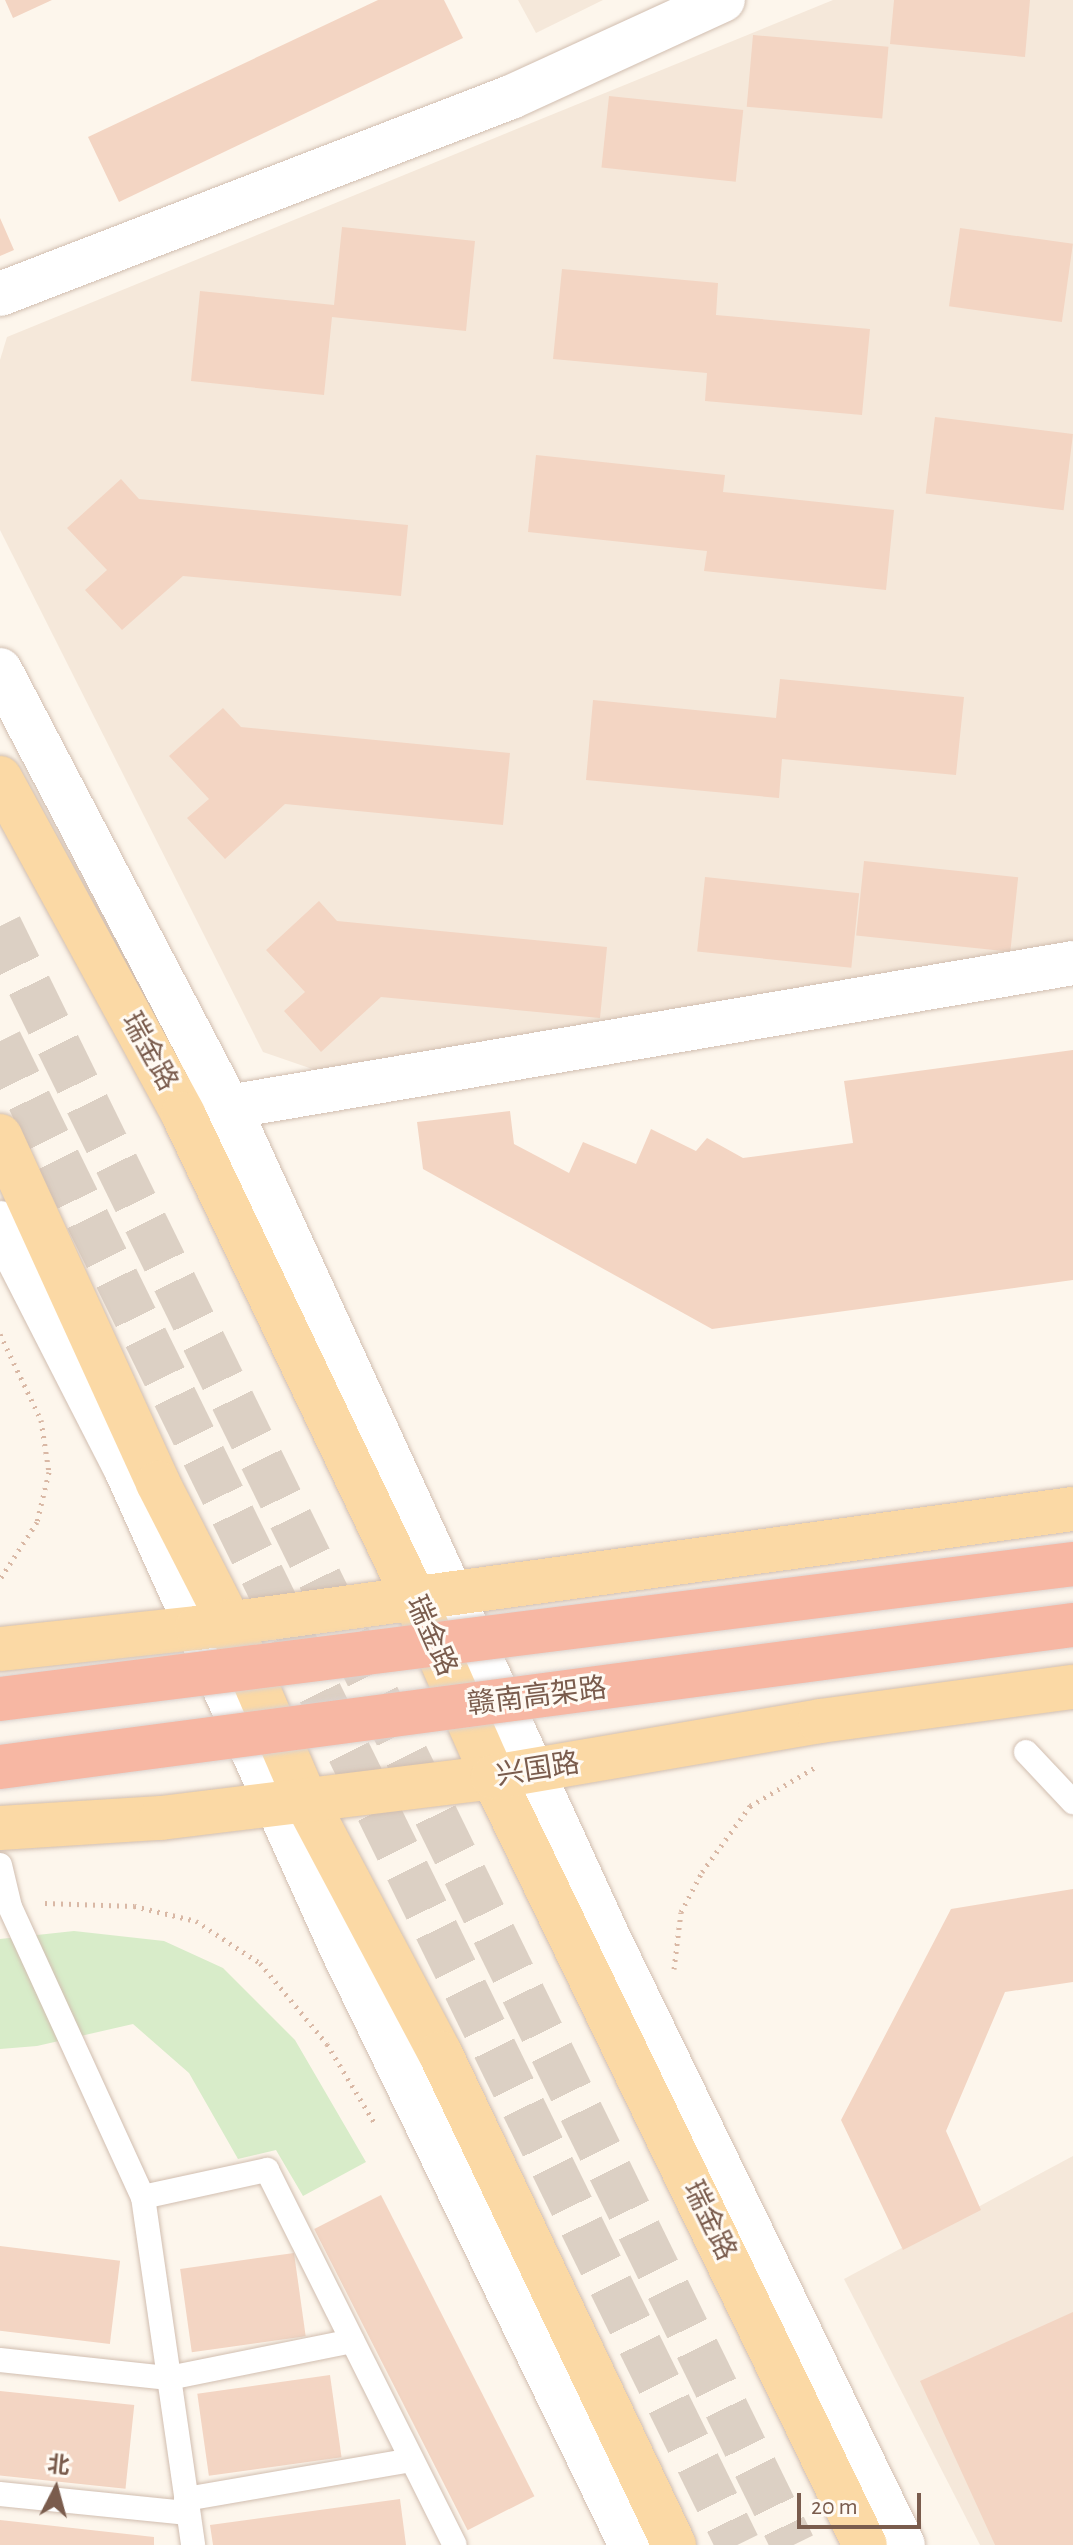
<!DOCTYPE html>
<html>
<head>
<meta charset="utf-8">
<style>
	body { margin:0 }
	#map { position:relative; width:1073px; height:2545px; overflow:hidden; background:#fdf6ec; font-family:"Alegreya Sans","Noto Sans SC",sans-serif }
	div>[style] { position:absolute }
	.residential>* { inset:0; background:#f5e8da }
	.green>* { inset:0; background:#d8ecc9 }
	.building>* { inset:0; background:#f3d5c3; transform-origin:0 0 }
	.primary-tunnel>* { height:44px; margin-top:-22px; transform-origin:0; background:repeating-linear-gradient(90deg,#dcd0c4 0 44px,transparent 0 66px) }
	.path>* { height:5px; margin-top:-2.5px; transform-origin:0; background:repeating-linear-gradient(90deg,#d9b8a5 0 2px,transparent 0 8px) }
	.roads { filter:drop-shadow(0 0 2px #d1beb0) drop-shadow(0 0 2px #d1beb0) }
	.lane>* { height:24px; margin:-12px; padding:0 12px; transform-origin:12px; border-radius:12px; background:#fff }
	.street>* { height:44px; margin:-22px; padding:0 22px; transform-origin:22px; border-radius:22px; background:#fff }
	.secondary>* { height:44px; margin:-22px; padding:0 22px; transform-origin:22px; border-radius:22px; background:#fff }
	.primary>* { height:44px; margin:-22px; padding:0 22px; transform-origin:22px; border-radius:22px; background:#fbd9a5 }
	.bridges { filter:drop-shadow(0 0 2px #dad1cd) drop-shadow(0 0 2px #dad1cd) }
	.highway-bridge>* { height:44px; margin:-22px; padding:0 22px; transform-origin:22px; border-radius:22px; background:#f7b7a3 }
	span { translate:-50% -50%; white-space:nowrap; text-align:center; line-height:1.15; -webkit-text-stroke:6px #fffaf3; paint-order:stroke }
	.street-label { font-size:28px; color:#7a5c4d }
	.north { position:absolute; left:16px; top:2449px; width:80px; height:80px; -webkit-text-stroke:6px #fffaf3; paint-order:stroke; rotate:6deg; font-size:22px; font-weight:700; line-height:32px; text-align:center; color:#7a5c4d }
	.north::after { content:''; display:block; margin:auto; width:28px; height:36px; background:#7a5c4d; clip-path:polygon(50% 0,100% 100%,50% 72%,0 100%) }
	.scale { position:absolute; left:797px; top:2493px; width:124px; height:36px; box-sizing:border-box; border:4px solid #7a5c4d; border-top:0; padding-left:10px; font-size:24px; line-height:28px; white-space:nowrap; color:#7a5c4d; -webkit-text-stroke:6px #fffaf3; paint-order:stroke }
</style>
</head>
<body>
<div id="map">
	<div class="residential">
		<div style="clip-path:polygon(518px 0,603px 0,536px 33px)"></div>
		<div style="clip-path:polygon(833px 0,1073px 0,1073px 949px,321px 1072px,263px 1052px,0 530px,0 360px,7px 337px)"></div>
		<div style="clip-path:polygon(1073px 2156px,1073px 2545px,980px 2545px,844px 2279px)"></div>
	</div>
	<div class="green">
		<div style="clip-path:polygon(74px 1931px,164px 1941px,223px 1968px,295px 2040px,366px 2162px,303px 2196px,276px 2150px,238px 2159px,189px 2073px,133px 2024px,37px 2046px,0 2049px,0 1939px)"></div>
	</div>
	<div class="building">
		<div style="clip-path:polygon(5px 0,52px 0,13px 18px)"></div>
		<div style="clip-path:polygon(378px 0,444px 0,463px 38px,119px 202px,88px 137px)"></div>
		<div style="clip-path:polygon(894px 0,1030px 0,1025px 57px,890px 44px)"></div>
		<div style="left:753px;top:35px;width:136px;height:72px;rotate:5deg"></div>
		<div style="left:609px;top:96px;width:135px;height:72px;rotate:6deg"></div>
		<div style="clip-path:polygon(0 218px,14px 250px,0 256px)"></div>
		<div style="clip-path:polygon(342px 227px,475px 241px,466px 331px,332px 317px,324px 395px,191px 381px,200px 291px,334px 305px)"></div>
		<div style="left:960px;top:228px;width:114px;height:79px;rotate:8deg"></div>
		<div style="clip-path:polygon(562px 269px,718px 283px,716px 315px,870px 329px,862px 415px,705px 401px,707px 373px,553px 359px)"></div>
		<div style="left:935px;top:417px;width:139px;height:77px;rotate:7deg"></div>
		<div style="clip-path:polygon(536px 455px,725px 475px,723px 492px,894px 510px,886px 590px,704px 571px,707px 551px,528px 532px)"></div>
		<div style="clip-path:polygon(121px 479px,139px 499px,408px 525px,401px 596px,183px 576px,122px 630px,85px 590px,107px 570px,67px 528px)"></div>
		<div style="clip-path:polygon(780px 679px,964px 697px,956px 775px,782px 759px,779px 798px,586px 780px,593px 700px,776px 718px)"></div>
		<div style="clip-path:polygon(223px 708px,241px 727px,510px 753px,503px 825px,285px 804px,225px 859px,187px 818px,209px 799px,169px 756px)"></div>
		<div style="left:864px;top:861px;width:155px;height:75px;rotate:6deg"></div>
		<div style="left:705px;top:877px;width:155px;height:75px;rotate:6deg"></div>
		<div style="clip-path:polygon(319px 901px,337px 921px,607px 947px,600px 1018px,381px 997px,321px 1052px,284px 1011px,305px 992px,266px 950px)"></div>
		<div style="clip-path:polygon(1073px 1050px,1073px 1280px,712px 1329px,423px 1169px,417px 1122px,510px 1111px,514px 1144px,569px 1173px,583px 1142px,636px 1164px,651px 1129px,696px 1151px,707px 1138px,743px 1158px,853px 1143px,844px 1081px)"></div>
		<div style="clip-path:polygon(1073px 1889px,1073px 1982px,1005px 1992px,946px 2131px,981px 2210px,903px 2250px,841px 2120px,951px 1909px)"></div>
		<div style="left:381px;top:2195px;width:338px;height:75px;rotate:63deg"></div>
		<div style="left:0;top:2246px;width:121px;height:84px;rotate:7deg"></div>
		<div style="left:294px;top:2253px;width:84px;height:115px;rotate:82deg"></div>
		<div style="clip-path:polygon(1073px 2312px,1073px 2545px,995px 2545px,920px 2381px)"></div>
		<div style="left:330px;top:2375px;width:83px;height:134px;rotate:82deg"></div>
		<div style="left:0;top:2391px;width:135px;height:84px;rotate:6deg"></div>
		<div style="clip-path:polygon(400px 2499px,406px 2545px,213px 2545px,210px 2525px)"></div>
		<div style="clip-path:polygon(0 2520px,154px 2537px,154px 2545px,0 2545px)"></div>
	</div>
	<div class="primary-tunnel">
		<div style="left:0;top:926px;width:1803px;rotate:63.9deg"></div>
		<div style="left:0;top:1041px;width:1675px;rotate:63.86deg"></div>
	</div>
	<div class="path">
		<div style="left:0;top:1334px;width:95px;rotate:64.5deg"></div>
		<div style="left:41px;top:1420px;width:53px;rotate:81.3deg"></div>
		<div style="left:49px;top:1472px;width:51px;rotate:103.5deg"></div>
		<div style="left:37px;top:1522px;width:68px;rotate:123deg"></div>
		<div style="left:45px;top:1903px;width:89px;rotate:1.9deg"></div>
		<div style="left:134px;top:1906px;width:64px;rotate:13.6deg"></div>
		<div style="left:196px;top:1921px;width:77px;rotate:33.3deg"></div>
		<div style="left:260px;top:1963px;width:105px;rotate:50.4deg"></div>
		<div style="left:327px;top:2044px;width:91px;rotate:58.9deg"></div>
		<div style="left:674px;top:1969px;width:57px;rotate:-83deg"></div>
		<div style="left:681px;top:1912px;width:45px;rotate:-62.3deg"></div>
		<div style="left:702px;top:1872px;width:82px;rotate:-54deg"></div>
		<div style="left:750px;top:1806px;width:78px;rotate:-30.8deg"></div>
	</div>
	<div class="roads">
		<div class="lane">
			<div style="left:1026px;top:1752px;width:69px;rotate:46.8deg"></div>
			<div style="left:0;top:1865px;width:43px;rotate:76.6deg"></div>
			<div style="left:10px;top:1907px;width:319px;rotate:65.4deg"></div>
			<div style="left:143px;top:2197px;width:352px;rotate:81.8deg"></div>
			<div style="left:143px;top:2197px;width:127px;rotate:-12.3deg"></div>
			<div style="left:267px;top:2170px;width:419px;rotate:63.4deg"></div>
			<div style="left:0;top:2360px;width:170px;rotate:6.1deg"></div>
			<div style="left:169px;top:2378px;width:187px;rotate:-11.4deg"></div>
			<div style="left:0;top:2494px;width:189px;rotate:5.8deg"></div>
			<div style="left:186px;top:2499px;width:229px;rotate:-9.8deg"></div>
		</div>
		<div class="street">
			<div style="left:0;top:294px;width:548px;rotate:-21.08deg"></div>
			<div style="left:511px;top:97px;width:233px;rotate:-24.6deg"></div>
			<div style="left:193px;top:1113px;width:893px;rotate:-9.67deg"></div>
		</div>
		<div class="secondary">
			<div style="left:0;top:670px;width:496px;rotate:62.4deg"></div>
			<div style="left:230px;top:1110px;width:914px;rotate:65.43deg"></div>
			<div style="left:610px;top:1941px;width:671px;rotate:64.12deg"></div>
			<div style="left:0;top:1223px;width:274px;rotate:62.9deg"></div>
			<div style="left:125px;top:1467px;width:526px;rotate:65.77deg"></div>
			<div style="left:341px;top:1947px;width:665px;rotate:64.13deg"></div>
		</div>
		<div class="primary">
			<div style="left:0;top:778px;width:383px;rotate:61.4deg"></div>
			<div style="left:183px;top:1114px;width:539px;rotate:64.48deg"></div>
			<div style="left:415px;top:1600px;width:193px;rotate:66.2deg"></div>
			<div style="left:493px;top:1777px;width:853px;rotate:64.16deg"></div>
			<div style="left:0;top:1136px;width:381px;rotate:65.5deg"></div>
			<div style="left:158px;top:1483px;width:156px;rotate:62.9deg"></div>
			<div style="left:229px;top:1622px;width:195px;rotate:66.7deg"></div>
			<div style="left:306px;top:1801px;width:285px;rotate:62deg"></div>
			<div style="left:440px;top:2053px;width:545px;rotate:64.56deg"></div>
			<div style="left:0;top:1649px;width:198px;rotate:-6.1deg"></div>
			<div style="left:197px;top:1628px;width:884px;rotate:-7.74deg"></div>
			<div style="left:0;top:1828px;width:161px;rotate:-3.6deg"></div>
			<div style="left:161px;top:1818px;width:335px;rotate:-7deg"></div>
			<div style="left:493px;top:1777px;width:332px;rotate:-9.7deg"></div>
			<div style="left:820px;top:1721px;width:255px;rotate:-7.7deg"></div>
		</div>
	</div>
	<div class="bridges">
		<div class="highway-bridge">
			<div style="left:0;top:1699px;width:1081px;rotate:-7.17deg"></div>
			<div style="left:0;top:1767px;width:1082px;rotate:-7.54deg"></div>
		</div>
	</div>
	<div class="street-label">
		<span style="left:149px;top:1052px;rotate:61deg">瑞金路</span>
		<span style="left:431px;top:1636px;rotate:66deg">瑞金路</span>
		<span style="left:537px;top:1697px;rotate:-7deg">赣南高架路</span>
		<span style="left:538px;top:1770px;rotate:-9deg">兴国路</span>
		<span style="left:709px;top:2221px;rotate:64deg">瑞金路</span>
	</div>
	<div class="north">北</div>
	<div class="scale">20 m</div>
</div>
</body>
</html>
